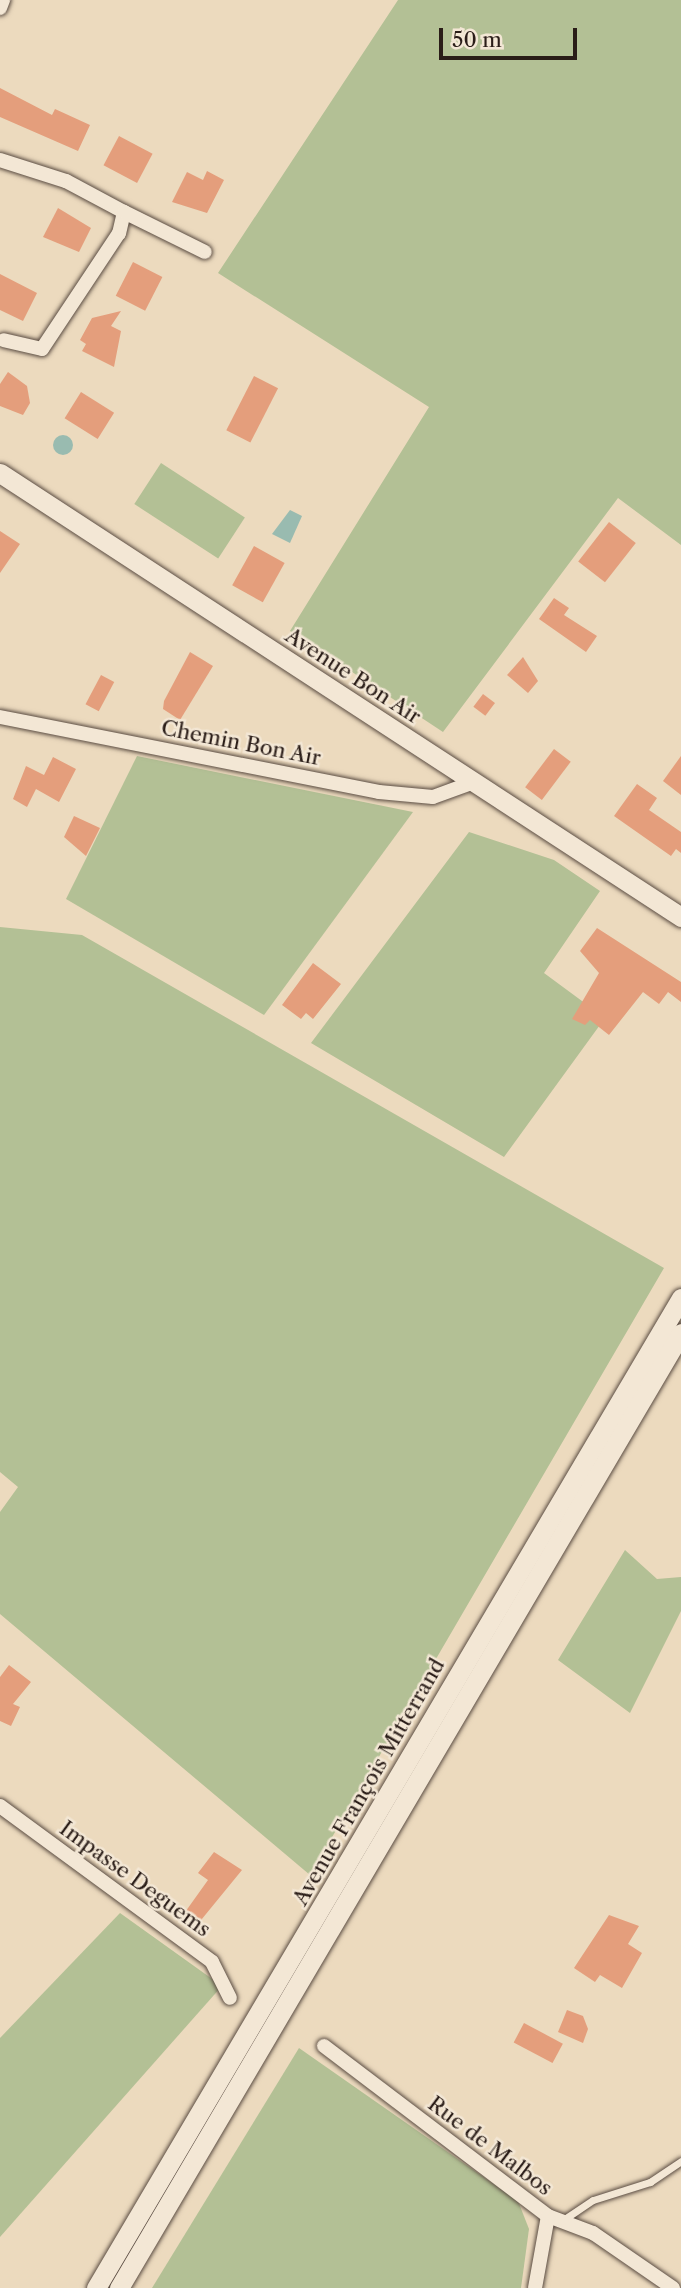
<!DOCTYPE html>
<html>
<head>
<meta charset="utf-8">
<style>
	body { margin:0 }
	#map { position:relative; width:681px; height:2288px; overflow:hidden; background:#ecdabe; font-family:"Libre Caslon Text",serif }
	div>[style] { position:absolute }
	.green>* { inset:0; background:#b3c095; transform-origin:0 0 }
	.water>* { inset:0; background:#99bbb0 }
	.round { border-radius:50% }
	.building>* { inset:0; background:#e49e7c; transform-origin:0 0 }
	.roads { filter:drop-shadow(0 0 2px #5a4c42) drop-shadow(0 0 2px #5a4c42) }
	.service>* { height:7px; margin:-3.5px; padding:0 3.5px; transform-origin:3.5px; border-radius:3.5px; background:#f3e7d5 }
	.minor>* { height:14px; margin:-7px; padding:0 7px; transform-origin:7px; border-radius:7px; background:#f3e7d5 }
	.secondary>* { height:19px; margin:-9.5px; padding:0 9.5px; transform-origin:9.5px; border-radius:9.5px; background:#f3e7d5 }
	span { translate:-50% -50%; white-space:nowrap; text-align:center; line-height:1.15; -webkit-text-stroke:5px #f3e7d5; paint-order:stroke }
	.street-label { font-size:21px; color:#2a1d18 }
	.scale { position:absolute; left:439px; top:28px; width:138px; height:32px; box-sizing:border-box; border:4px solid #2a1d18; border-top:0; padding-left:9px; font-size:21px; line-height:24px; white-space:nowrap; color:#2a1d18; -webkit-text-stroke:5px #f3e7d5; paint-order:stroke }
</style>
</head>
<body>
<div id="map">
	<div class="green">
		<div style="clip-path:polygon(398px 0,681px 0,681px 545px,618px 498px,443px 732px,290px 631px,429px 407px,218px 273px)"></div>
		<div style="left:161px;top:463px;width:100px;height:49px;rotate:33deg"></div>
		<div style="clip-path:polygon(137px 756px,413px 812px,264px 1015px,66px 899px)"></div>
		<div style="clip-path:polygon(469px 832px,554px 860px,600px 891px,544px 973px,605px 1018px,504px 1157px,311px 1043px)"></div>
		<div style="clip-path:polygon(0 927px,82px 935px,664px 1268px,310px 1875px,0 1614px,0 1512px,18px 1487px,0 1472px)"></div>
		<div style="clip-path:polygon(625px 1550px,657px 1579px,681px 1577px,681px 1611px,630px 1713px,558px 1660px)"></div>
		<div style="clip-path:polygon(120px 1913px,222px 1986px,0 2237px,0 2038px)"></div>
		<div style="clip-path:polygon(299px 2048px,518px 2201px,529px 2229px,521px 2288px,152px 2288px)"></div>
	</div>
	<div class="water">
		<div class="round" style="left:53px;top:435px;width:20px;height:20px"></div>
		<div style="clip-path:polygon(290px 510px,302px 516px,290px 543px,272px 534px)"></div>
	</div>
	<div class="building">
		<div style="clip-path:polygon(0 88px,52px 115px,55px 109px,90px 125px,78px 151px,0 117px)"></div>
		<div style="left:119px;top:136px;width:38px;height:33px;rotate:28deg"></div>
		<div style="clip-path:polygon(207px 171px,224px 180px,207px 213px,172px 202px,187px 172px,203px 180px)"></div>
		<div style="clip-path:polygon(58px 208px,91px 228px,79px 252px,43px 237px)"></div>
		<div style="left:133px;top:262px;width:33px;height:38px;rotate:27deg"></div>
		<div style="clip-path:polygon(0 274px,37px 293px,23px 321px,0 310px)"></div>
		<div style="clip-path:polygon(121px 311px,111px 326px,121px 331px,114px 367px,82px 351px,86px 344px,80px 340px,92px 318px)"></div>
		<div style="clip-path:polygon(8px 372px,27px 386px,30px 403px,23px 415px,0 406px,0 384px)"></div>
		<div style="left:254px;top:376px;width:27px;height:61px;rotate:27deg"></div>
		<div style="left:81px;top:392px;width:39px;height:31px;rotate:32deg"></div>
		<div style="left:609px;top:522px;width:34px;height:50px;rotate:38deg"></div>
		<div style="clip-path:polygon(0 531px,20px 544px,0 573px)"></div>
		<div style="left:254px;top:546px;width:35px;height:45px;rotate:29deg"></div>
		<div style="clip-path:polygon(554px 598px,569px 608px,564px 615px,597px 636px,586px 652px,539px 619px)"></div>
		<div style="clip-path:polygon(190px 652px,213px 666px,180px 720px,163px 709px,164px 701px)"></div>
		<div style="clip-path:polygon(523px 657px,538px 681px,528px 693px,507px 675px)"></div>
		<div style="left:101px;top:675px;width:15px;height:33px;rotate:28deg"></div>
		<div style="left:483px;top:694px;width:15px;height:16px;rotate:37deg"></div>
		<div style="left:554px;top:749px;width:21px;height:48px;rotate:37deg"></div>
		<div style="clip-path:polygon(681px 756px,681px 795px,663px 781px)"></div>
		<div style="clip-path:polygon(53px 757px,76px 769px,59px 802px,36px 789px,27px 807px,13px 799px,26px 766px,44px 775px)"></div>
		<div style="clip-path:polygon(637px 784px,657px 798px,649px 810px,681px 832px,681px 853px,676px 849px,671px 856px,614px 816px)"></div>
		<div style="clip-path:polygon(74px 816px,100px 828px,86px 856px,64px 837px)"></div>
		<div style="clip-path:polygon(597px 928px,681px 982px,681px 1002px,668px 992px,659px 1004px,643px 992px,609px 1035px,590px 1020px,585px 1025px,572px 1019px,599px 973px,580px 951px)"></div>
		<div style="clip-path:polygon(313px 963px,341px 984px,313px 1019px,306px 1013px,301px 1019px,282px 1005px)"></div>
		<div style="clip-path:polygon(9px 1665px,31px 1682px,13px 1704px,20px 1707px,11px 1726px,0 1721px,0 1677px)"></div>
		<div style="clip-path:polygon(214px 1852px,242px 1870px,197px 1925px,183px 1915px,208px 1880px,198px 1873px)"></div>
		<div style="clip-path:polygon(609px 1915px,639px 1926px,628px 1944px,642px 1953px,622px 1988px,600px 1975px,595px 1982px,574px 1968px)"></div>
		<div style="clip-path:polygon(567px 2010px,583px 2016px,588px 2029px,583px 2043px,558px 2032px)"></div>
		<div style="left:524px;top:2023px;width:44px;height:22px;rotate:28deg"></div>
	</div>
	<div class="roads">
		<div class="service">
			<div style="left:566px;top:2218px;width:32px;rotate:-34deg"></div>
			<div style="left:593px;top:2200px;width:60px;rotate:-17.5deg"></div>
			<div style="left:650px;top:2182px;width:37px;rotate:-34deg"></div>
		</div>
		<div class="minor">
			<div style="left:0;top:8px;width:9px;rotate:-69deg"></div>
			<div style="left:0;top:160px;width:69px;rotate:17.7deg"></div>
			<div style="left:66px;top:181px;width:66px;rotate:28.1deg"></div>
			<div style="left:124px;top:212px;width:22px;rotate:103deg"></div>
			<div style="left:119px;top:233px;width:139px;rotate:123.6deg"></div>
			<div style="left:42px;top:349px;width:39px;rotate:-167deg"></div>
			<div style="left:124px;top:212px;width:90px;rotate:26.3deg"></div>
			<div style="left:0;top:717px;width:386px;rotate:11.2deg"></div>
			<div style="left:379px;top:792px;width:54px;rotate:5.3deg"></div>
			<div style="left:433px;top:797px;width:44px;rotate:-20.1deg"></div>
			<div style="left:0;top:1806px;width:263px;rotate:36.3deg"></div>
			<div style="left:212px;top:1962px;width:40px;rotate:63.4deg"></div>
			<div style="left:324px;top:2046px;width:281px;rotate:37.2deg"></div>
			<div style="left:548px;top:2216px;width:48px;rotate:20.7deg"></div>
			<div style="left:593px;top:2233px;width:97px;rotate:34.5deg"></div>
			<div style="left:535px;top:2288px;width:73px;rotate:-79.8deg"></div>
		</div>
		<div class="secondary">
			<div style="left:0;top:473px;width:813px;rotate:33.1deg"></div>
			<div style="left:96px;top:2288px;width:1150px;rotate:-59.42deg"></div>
			<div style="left:119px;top:2288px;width:1108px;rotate:-59.52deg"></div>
		</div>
	</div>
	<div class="street-label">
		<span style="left:353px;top:676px;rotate:33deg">Avenue Bon Air</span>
		<span style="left:241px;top:743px;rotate:11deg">Chemin Bon Air</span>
		<span style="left:369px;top:1782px;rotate:-60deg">Avenue François Mitterrand</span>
		<span style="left:135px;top:1879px;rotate:36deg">Impasse Deguems</span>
		<span style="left:490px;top:2146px;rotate:37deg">Rue de Malbos</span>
	</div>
	<div class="scale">50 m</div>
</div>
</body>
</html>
